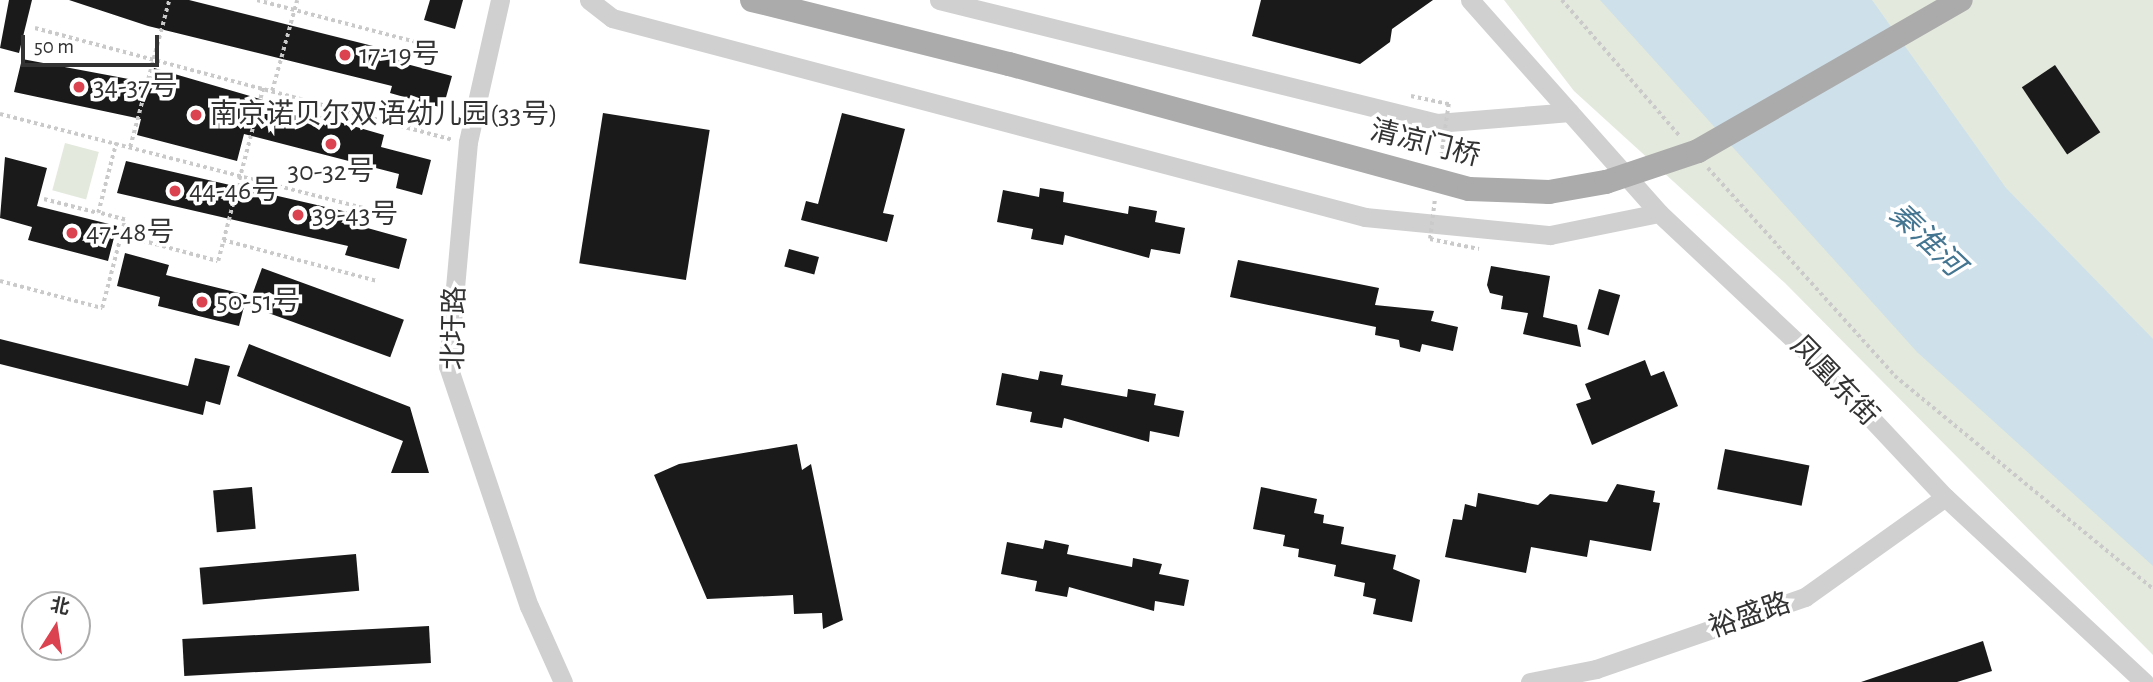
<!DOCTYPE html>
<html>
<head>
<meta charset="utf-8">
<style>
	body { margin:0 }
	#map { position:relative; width:2153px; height:682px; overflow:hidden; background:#fff; font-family:"Alegreya Sans","Noto Sans SC",sans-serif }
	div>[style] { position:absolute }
	.green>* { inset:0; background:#e3e9dd; transform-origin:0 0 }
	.water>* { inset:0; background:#cee0ea }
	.building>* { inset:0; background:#1a1a1a; transform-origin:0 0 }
	.path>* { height:3.5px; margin-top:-1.75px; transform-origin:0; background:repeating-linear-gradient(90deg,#cacaca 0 3.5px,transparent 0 7px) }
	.minor>* { height:19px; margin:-9.5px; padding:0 9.5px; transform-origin:9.5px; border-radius:9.5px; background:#d0d0d0 }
	.major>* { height:24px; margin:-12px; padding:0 12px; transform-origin:12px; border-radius:12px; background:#ababab }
	.path-bridge>* { height:3.5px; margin-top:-1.75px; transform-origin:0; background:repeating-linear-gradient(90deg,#cacaca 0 3.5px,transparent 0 7px) }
	.major-bridge>* { height:24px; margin:-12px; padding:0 12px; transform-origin:12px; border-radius:12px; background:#ababab }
	.dots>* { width:19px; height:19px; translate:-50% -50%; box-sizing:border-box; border:4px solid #fff; border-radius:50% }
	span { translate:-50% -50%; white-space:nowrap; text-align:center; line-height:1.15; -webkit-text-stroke:7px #fff; paint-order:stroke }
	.poi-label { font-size:28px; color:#333 }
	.left { translate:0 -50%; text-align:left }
	.street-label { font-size:28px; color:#333 }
	.water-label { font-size:30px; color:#447591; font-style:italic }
	.north { position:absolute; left:21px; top:591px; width:70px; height:70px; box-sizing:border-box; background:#fff; border:2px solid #adadad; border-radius:50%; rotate:12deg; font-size:19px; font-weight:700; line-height:28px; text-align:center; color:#333 }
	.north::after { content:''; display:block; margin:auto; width:24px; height:32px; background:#db4351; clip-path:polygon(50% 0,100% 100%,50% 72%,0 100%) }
	.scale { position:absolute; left:21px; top:35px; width:138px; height:32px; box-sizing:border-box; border:4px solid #333; border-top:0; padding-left:9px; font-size:21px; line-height:24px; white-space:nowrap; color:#333; -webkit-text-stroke:5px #fff; paint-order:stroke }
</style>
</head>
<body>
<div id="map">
	<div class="green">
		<div style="clip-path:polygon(1504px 0,2153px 0,2153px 655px,1785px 283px,1574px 91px)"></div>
		<div style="left:65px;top:143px;width:35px;height:49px;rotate:15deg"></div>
	</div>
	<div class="water">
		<div style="clip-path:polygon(1600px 0,1872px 0,2006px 188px,2153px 339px,2153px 566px,1917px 352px)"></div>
	</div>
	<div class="building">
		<div style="clip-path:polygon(9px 0,32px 0,19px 53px,0 48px)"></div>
		<div style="clip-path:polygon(69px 0,189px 0,401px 53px,399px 62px,452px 76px,443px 108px,390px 93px,392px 86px,148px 26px)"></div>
		<div style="clip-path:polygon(430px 0,463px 0,455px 29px,424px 20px)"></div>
		<div style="clip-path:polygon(1261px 0,1433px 0,1392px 29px,1390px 42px,1360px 64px,1252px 36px)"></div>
		<div style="clip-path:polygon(22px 59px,150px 83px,154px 68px,384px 135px,381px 147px,431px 160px,422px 195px,396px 188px,399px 174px,244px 134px,237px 161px,137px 135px,141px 119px,14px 92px)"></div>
		<div style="left:2055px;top:65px;width:81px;height:40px;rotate:56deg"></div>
		<div style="left:603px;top:113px;width:108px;height:152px;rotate:9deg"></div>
		<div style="clip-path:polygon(842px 113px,905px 129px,883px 213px,894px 215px,887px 242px,801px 220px,806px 201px,818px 204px)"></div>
		<div style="clip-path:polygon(5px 157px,47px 168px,37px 206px,117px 226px,108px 261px,28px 240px,32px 227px,0 218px)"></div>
		<div style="clip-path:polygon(126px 161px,356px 214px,353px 224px,407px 239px,399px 269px,345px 255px,348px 246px,117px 193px)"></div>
		<div style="clip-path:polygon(1040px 188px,1064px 192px,1063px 202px,1128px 214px,1129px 206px,1157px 211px,1155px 222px,1185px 228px,1180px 254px,1151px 249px,1149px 258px,1065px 235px,1063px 245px,1031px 239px,1033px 229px,997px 222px,1003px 190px,1039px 197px)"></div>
		<div style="left:789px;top:249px;width:31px;height:18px;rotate:15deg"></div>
		<div style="clip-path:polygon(125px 253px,169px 265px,166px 275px,247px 295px,239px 326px,158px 306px,160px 297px,117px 286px)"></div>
		<div style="clip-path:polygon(1238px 260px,1379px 288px,1375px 305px,1434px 311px,1431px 321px,1458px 327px,1453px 351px,1422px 344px,1420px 352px,1400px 347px,1399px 340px,1375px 335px,1376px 327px,1230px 297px)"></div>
		<div style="clip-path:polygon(1491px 266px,1550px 276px,1543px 317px,1577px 325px,1581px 347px,1523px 334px,1528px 313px,1501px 309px,1503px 296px,1490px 293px,1487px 285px)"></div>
		<div style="left:262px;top:268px;width:151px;height:40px;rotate:20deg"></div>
		<div style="left:1599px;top:289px;width:22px;height:42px;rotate:16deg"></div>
		<div style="clip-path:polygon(0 339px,188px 386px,195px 358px,230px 366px,220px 405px,206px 401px,203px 415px,0 364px)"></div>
		<div style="clip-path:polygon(249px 344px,410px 407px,429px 473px,391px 473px,403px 441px,237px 376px)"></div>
		<div style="clip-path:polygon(1645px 360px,1651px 376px,1664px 371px,1678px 406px,1592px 445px,1576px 404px,1591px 399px,1585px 384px)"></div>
		<div style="clip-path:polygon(1040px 371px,1063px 375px,1061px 385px,1127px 397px,1128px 389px,1156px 394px,1154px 405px,1184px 411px,1179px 437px,1150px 431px,1149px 442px,1064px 418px,1062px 428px,1030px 422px,1032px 412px,996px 405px,1002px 373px,1038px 380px)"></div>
		<div style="clip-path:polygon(797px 444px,802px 470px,811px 464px,843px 620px,823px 629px,822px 613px,794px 614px,793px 595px,707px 599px,654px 475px,679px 464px)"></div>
		<div style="left:1725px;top:449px;width:86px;height:41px;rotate:11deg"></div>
		<div style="clip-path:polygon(1617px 484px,1655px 491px,1653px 502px,1660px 503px,1651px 551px,1590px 540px,1587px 557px,1531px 547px,1526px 573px,1445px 557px,1453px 519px,1462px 520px,1465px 504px,1476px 507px,1478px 493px,1538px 505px,1550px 494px,1607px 502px)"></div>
		<div style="left:252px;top:487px;width:42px;height:39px;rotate:85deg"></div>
		<div style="clip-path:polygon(1261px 487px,1317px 499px,1314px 513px,1324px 515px,1323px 523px,1344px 527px,1341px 544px,1396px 555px,1393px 569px,1420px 580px,1412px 622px,1373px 614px,1376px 599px,1363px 596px,1365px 583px,1334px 576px,1336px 565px,1298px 557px,1299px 549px,1283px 546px,1285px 535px,1253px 529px)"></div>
		<div style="clip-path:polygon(1045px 540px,1069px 545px,1067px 554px,1132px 567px,1133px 558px,1162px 564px,1159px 574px,1189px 580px,1184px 606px,1155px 601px,1154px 611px,1069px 587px,1067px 597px,1035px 591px,1037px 581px,1001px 574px,1007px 542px,1043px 549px)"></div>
		<div style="left:356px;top:554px;width:37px;height:157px;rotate:85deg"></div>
		<div style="left:429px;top:626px;width:37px;height:247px;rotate:87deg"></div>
		<div style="clip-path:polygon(1983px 641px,1992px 671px,1957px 682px,1861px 682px)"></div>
	</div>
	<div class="path">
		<div style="left:257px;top:0;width:164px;rotate:14.8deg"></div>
		<div style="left:1562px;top:0;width:180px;rotate:49.1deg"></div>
		<div style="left:35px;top:28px;width:432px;rotate:15deg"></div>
		<div style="left:272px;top:91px;width:94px;rotate:-74.6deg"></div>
		<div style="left:0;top:114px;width:376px;rotate:14.5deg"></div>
		<div style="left:130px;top:147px;width:152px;rotate:-75.1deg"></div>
		<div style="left:1708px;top:168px;width:280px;rotate:48deg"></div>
		<div style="left:1895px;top:376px;width:335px;rotate:39.5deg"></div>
		<div style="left:44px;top:199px;width:56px;rotate:14.5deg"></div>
		<div style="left:98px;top:213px;width:72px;rotate:-75.6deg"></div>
		<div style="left:122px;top:235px;width:99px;rotate:15.2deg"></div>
		<div style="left:218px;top:261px;width:179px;rotate:-75.4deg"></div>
		<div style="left:223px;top:240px;width:159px;rotate:14.9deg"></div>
		<div style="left:0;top:281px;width:106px;rotate:14.8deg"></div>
		<div style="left:102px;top:308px;width:91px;rotate:-75.4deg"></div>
		<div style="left:125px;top:220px;width:28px;rotate:-165deg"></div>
	</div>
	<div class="minor">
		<div style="left:500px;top:0;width:146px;rotate:102.7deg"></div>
		<div style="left:468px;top:142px;width:225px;rotate:95.1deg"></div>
		<div style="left:448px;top:366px;width:253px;rotate:71.4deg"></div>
		<div style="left:529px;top:606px;width:83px;rotate:65.9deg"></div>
		<div style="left:589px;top:0;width:29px;rotate:38deg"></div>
		<div style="left:612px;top:18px;width:779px;rotate:14.8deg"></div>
		<div style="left:1365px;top:217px;width:186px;rotate:5.6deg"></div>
		<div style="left:1550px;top:235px;width:111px;rotate:-11.4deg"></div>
		<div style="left:939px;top:0;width:513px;rotate:13.87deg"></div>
		<div style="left:1437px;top:123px;width:133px;rotate:-4.7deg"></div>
		<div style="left:1470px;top:0;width:285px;rotate:48.4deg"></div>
		<div style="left:1659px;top:213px;width:221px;rotate:43.2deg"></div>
		<div style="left:1820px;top:364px;width:183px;rotate:46.8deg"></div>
		<div style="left:1945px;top:497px;width:272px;rotate:42.9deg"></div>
		<div style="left:1530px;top:682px;width:67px;rotate:-11.1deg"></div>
		<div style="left:1596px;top:669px;width:221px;rotate:-19deg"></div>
		<div style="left:1805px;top:597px;width:172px;rotate:-35.5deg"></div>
	</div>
	<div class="major">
		<div style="left:752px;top:0;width:265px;rotate:14deg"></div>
	</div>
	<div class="path-bridge">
		<div style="left:1411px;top:96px;width:39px;rotate:12deg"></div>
		<div style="left:1449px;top:104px;width:56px;rotate:98.3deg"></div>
		<div style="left:1435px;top:201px;width:38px;rotate:97deg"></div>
		<div style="left:1430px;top:239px;width:50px;rotate:11.5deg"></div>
	</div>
	<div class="major-bridge">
		<div style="left:1009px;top:64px;width:477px;rotate:15.2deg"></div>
		<div style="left:1469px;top:189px;width:80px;rotate:2.1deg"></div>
		<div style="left:1549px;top:192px;width:58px;rotate:-10deg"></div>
		<div style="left:1606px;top:182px;width:97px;rotate:-18.6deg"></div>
		<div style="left:1698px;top:151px;width:303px;rotate:-29.9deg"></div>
	</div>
	<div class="dots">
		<div style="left:345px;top:55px;background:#db4351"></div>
		<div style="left:79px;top:87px;background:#db4351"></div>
		<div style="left:196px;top:115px;background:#db4351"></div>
		<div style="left:331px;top:144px;background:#db4351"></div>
		<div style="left:175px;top:191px;background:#db4351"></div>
		<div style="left:298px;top:215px;background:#db4351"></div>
		<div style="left:72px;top:233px;background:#db4351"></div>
		<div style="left:202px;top:302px;background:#db4351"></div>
	</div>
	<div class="poi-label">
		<span class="left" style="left:359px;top:55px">17-19号</span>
		<span class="left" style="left:93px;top:87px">34-37号</span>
		<span class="left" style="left:210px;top:115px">南京诺贝尔双语幼儿园(33号)</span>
		<span style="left:331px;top:172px">30-32号</span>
		<span class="left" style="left:189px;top:191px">44-46号</span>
		<span class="left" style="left:312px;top:215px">39-43号</span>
		<span class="left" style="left:86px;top:233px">47-48号</span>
		<span class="left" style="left:216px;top:302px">50-51号</span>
	</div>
	<div class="street-label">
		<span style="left:1425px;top:144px;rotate:14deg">清凉门桥</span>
		<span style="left:455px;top:328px;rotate:-89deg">北圩路</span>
		<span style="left:1834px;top:381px;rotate:46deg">凤凰东街</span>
		<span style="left:1750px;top:616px;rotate:-19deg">裕盛路</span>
	</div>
	<div class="water-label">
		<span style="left:1926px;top:240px;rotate:44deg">秦淮河</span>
	</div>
	<div class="north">北</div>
	<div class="scale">50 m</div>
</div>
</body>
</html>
